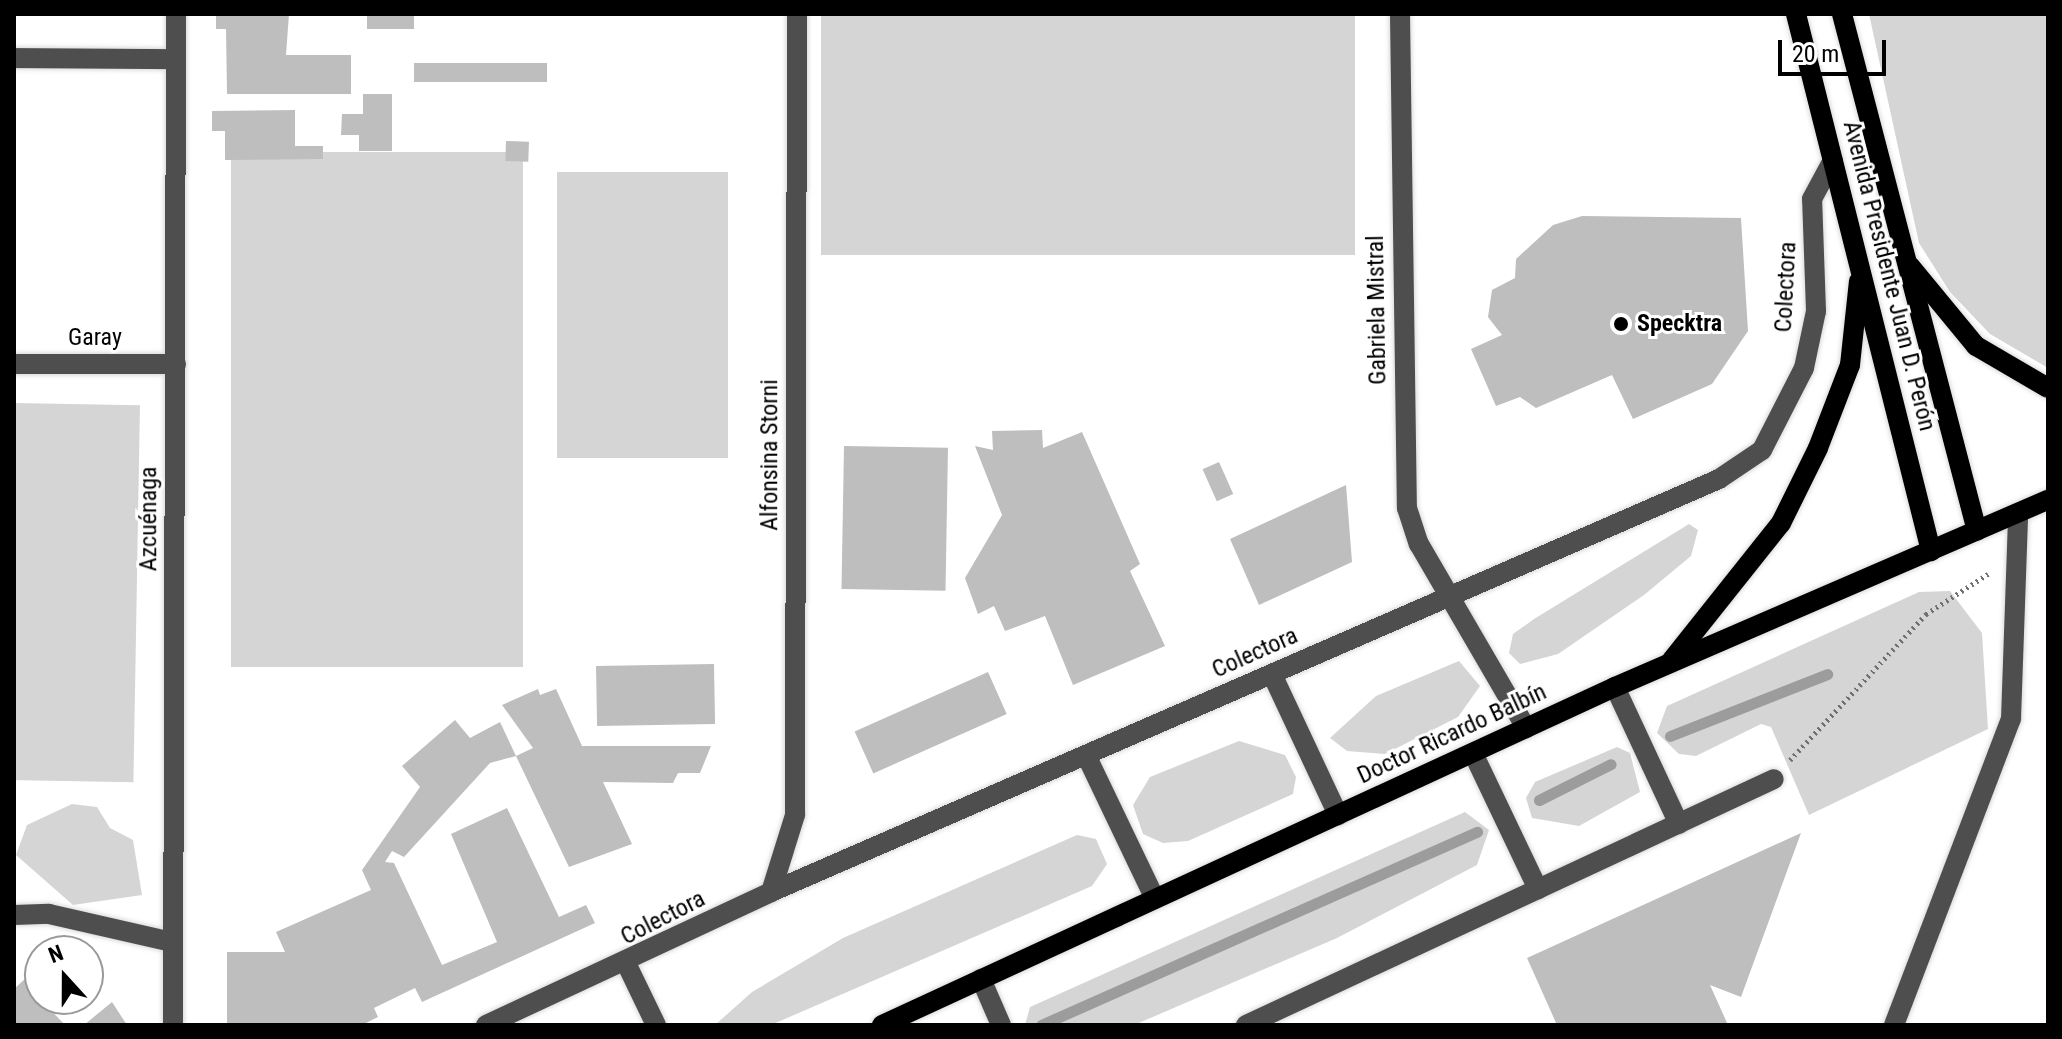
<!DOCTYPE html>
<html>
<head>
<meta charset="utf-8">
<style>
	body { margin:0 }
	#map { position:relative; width:2062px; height:1039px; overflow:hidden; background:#fff; font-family:"Roboto Condensed",sans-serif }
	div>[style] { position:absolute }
	.green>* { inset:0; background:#d5d5d5; transform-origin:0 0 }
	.stream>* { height:11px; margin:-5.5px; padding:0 5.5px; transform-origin:5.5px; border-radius:5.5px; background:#9c9c9c }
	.building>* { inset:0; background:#bebebe; transform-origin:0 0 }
	.path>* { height:5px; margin-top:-2.5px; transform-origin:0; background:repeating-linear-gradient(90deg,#707070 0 2px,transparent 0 6px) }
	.roads { filter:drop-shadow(0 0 2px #dbdbdb) drop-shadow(0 0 2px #dbdbdb) }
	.minor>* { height:20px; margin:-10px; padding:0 10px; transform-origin:10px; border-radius:10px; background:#4e4e4e }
	.major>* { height:20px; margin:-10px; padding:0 10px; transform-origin:10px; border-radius:10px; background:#000 }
	.dots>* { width:22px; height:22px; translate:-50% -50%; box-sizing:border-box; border:4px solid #fff; border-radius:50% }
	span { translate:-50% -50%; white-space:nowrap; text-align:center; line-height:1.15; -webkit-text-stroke:6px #fff; paint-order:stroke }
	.street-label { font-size:24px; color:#000 }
	.poi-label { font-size:24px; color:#000; font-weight:700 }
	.left { translate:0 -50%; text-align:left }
	.frame { position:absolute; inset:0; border:16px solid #000; pointer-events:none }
	.north { position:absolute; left:24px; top:935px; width:80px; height:80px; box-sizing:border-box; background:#fff; border:2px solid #999; border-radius:50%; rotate:339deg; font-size:22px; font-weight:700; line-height:32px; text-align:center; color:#000 }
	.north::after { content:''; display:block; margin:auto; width:28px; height:36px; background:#000; clip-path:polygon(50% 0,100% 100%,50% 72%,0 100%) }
	.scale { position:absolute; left:1778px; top:40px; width:108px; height:36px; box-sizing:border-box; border:4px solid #000; border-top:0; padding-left:10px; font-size:24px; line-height:28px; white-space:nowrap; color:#000; -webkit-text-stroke:6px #fff; paint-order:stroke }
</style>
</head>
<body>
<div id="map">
	<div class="green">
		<div style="left:821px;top:14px;width:534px;height:241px"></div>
		<div style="clip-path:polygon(1869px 14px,2048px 14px,2048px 368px,1990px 334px,1950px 292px,1919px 243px)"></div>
		<div style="left:523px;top:152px;width:515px;height:292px;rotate:90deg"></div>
		<div style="left:728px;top:172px;width:286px;height:171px;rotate:90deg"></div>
		<div style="left:14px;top:403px;width:126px;height:377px;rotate:1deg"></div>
		<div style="clip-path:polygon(1689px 524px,1698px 530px,1691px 556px,1644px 595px,1558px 654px,1520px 664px,1509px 653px,1513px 634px,1534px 619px)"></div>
		<div style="clip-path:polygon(1950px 591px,1982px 633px,1988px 729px,1809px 815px,1771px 727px,1761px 724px,1696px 756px,1679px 754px,1657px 733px,1667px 706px,1919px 592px)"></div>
		<div style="clip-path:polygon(1459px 661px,1480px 686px,1458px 717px,1385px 754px,1347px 751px,1330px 738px,1376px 696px)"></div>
		<div style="clip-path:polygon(1239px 741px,1285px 755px,1296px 777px,1293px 794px,1188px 841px,1163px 843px,1143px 834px,1133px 805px,1150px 777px)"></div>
		<div style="clip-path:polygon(1617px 747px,1630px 753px,1640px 792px,1579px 826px,1532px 818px,1526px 798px,1535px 782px)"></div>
		<div style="clip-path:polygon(72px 804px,97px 807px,110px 828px,133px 840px,142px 895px,73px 905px,16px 855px,27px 825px)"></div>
		<div style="clip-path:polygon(1465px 812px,1489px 830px,1477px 865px,1337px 938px,1134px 1025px,1025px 1025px,1030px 1007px)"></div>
		<div style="clip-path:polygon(1077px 835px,1096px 839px,1107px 864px,1092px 886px,771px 1025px,715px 1025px,752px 992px,843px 938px)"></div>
	</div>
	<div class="stream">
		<div style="left:1670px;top:736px;width:169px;rotate:-21.5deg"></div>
		<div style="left:1539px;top:800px;width:80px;rotate:-26.6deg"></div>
		<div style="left:1041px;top:1025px;width:477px;rotate:-23.9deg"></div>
	</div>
	<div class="building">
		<div style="clip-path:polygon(216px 14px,289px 14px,286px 55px,351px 55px,351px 94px,227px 94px,226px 29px,216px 29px)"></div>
		<div style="left:367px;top:14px;width:47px;height:15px"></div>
		<div style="left:547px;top:63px;width:19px;height:133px;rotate:90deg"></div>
		<div style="clip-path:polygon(363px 94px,392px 94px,392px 151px,359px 151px,359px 135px,341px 135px,342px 114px,363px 114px)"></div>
		<div style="clip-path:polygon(295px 110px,295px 146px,323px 146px,323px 159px,225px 160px,225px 131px,212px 131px,212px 111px)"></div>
		<div style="left:506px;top:141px;width:23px;height:20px;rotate:2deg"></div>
		<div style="clip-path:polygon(1582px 216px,1741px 218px,1748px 331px,1712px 384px,1633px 419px,1612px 375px,1536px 408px,1520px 397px,1496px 406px,1471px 349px,1502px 335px,1488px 317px,1492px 290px,1515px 278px,1516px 259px,1553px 225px)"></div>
		<div style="clip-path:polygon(1042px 430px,1043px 448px,1082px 432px,1140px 564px,1130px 571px,1165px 646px,1073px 685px,1045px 616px,1005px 631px,994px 606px,978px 614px,965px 578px,1002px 515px,975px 446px,993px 450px,992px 431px)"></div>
		<div style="left:844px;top:446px;width:104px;height:143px;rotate:1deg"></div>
		<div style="left:1219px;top:462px;width:35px;height:18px;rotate:66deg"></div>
		<div style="clip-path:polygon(1346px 485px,1352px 562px,1259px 605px,1230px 539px)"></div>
		<div style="left:714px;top:664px;width:60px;height:118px;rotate:89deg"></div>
		<div style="left:988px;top:672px;width:46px;height:146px;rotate:66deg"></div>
		<div style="clip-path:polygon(538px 689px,540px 695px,556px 689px,582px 746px,711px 746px,700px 773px,678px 773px,673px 783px,603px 782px,632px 844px,569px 867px,516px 756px,490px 763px,404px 857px,392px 851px,385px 862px,394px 863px,442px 965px,497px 942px,451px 834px,507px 808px,559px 917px,586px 905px,595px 923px,422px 1002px,415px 988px,374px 1008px,378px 1017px,362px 1025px,227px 1025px,227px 952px,285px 952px,276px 932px,371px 890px,362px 870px,420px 787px,402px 766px,455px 720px,470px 738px,500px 722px,516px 756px,533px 748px,502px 705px)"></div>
		<div style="clip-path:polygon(1801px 833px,1741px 997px,1710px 985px,1728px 1025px,1557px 1025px,1527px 958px)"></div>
		<div style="clip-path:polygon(26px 978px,40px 999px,65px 1025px,14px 1025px,14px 989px)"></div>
		<div style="clip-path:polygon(112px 1002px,127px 1025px,84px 1025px)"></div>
	</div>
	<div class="path">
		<div style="left:1790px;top:760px;width:200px;rotate:-47deg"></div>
		<div style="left:1926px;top:614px;width:74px;rotate:-32.8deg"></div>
	</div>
	<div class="roads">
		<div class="minor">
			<div style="left:1400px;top:14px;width:494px;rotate:89.2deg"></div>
			<div style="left:1407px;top:508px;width:38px;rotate:72deg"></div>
			<div style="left:1419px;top:544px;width:213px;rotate:59.8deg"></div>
			<div style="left:14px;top:58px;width:162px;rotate:0.4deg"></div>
			<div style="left:14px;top:364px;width:162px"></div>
			<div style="left:1272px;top:674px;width:156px;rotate:64.9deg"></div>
			<div style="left:1615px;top:687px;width:151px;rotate:65deg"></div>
			<div style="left:1473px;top:753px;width:151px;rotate:64.5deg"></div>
			<div style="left:1087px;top:757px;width:157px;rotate:64.4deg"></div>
			<div style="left:771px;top:892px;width:81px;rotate:-72.7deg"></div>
			<div style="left:795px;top:815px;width:801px;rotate:-89.86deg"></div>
			<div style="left:14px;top:915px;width:35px;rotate:-2deg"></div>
			<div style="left:49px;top:914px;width:126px;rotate:12.8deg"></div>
			<div style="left:627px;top:965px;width:67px;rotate:64.2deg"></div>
			<div style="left:981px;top:979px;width:50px;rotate:66.5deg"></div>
			<div style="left:173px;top:1025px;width:1011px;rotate:-89.83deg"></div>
			<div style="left:486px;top:1025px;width:315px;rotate:-25deg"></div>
			<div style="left:771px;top:892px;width:1034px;rotate:-23.54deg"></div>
			<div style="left:1719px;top:479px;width:52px;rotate:-34deg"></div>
			<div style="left:1762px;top:450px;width:92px;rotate:-62.9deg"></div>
			<div style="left:1804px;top:368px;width:58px;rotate:-78.1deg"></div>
			<div style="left:1816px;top:311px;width:112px;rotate:-92deg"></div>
			<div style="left:1812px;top:199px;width:44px;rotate:-61.7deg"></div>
			<div style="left:1246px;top:1025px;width:582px;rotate:-24.98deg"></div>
			<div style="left:1894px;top:1025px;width:328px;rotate:-69.1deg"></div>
			<div style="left:2011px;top:719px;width:205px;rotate:-88deg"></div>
		</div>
		<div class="major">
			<div style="left:1796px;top:14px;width:554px;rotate:75.89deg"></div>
			<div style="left:1842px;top:14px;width:534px;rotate:75.37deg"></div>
			<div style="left:1910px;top:266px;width:104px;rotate:50.5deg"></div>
			<div style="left:1976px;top:346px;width:83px;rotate:30.3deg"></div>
			<div style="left:1672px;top:660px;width:175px;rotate:-51.5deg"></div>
			<div style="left:1781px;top:523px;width:84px;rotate:-63.7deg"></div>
			<div style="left:1818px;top:448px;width:89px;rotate:-68.9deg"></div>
			<div style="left:1850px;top:365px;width:84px;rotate:-83.9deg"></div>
			<div style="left:882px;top:1025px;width:807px;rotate:-24.76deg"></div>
			<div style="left:1615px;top:687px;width:472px;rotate:-23.4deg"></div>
		</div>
	</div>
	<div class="dots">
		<div style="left:1621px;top:324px;background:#000"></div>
	</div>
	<div class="street-label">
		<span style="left:1889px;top:276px;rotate:76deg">Avenida Presidente Juan D. Perón</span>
		<span style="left:1786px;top:287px;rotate:-87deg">Colectora</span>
		<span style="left:1377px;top:310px;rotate:-91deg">Gabriela Mistral</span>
		<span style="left:95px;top:338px">Garay</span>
		<span style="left:770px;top:455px;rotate:-90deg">Alfonsina Storni</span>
		<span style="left:149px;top:519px;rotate:-90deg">Azcuénaga</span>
		<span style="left:1255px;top:653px;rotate:-24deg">Colectora</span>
		<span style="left:1452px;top:734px;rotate:-25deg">Doctor Ricardo Balbín</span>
		<span style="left:663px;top:918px;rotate:-27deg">Colectora</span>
	</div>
	<div class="poi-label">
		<span class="left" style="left:1637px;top:324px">Specktra</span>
	</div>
	<div class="frame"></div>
	<div class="north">N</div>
	<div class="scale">20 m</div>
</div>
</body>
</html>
